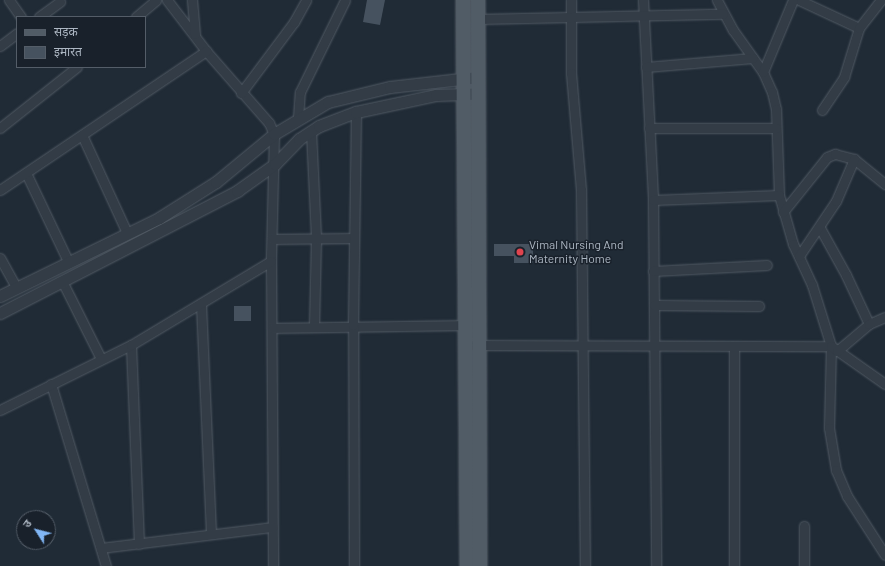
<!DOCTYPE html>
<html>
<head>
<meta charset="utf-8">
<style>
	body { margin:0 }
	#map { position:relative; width:885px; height:566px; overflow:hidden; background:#202b36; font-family:Barlow,"Noto Sans Devanagari",sans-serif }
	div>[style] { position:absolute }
	.building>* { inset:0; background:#46525f; transform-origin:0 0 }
	.roads { filter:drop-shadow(0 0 1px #515a64) drop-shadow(0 0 1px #515a64) }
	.minor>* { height:9px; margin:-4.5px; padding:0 4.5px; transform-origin:4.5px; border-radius:4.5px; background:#333c46 }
	.tertiary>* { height:11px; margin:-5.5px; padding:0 5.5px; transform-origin:5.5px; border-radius:5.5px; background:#333c46 }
	.primary>* { height:14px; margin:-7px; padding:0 7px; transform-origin:7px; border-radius:7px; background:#515c66 }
	.dots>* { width:11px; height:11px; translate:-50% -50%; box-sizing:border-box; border:2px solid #19212b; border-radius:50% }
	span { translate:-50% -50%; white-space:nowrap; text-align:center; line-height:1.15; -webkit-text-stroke:3px #19212b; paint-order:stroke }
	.poi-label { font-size:12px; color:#adb7c3 }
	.left { translate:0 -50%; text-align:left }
	.legend { position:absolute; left:16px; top:16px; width:130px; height:52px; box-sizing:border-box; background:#19212b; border:1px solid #545d68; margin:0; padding:5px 7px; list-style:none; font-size:12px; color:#adb7c3 }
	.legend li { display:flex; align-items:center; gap:8px; height:20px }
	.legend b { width:20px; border:1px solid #545d68 }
	.north { position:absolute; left:16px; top:510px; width:40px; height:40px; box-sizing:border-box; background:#19212b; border:1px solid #545d68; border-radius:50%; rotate:306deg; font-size:11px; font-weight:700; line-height:16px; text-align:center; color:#adb7c3 }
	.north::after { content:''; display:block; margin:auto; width:14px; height:18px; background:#81b6f5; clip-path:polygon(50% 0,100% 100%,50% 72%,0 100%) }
</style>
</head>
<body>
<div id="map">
	<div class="building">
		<div style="clip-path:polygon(367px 0,385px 0,380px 25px,363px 22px)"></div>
		<div style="clip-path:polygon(494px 244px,533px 244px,533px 263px,514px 263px,514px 256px,494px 256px)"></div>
		<div style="left:234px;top:306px;width:17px;height:15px"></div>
	</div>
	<div class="roads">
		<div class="minor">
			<div style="left:9px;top:0;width:21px;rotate:55deg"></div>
			<div style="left:167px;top:0;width:64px;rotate:52.6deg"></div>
			<div style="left:206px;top:51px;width:96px;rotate:48.8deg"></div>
			<div style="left:269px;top:123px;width:12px;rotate:66deg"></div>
			<div style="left:274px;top:134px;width:127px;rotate:91.4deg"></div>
			<div style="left:271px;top:261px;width:305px;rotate:89.6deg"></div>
			<div style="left:192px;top:0;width:34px;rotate:85deg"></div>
			<div style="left:571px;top:0;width:73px;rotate:90deg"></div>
			<div style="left:571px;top:73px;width:117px;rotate:85.1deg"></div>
			<div style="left:581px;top:190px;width:376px;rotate:89.4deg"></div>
			<div style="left:643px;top:0;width:200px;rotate:87.1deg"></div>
			<div style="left:653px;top:200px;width:366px;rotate:89.5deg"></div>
			<div style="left:717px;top:0;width:34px;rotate:62deg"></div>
			<div style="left:733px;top:30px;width:52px;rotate:54.5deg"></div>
			<div style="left:763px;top:72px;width:22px;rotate:66deg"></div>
			<div style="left:772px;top:92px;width:17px;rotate:77deg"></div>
			<div style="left:776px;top:109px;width:86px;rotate:88deg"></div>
			<div style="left:779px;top:195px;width:51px;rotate:74.1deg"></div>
			<div style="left:793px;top:244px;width:45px;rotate:65.1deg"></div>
			<div style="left:812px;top:285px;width:64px;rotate:72.7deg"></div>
			<div style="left:831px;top:346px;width:82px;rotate:91.4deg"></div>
			<div style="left:829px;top:428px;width:43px;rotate:80.5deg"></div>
			<div style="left:836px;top:470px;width:28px;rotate:67deg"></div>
			<div style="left:847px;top:496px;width:70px;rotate:57.2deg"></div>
			<div style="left:799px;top:0;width:66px;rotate:25deg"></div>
			<div style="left:39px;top:17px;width:26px;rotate:-36deg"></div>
			<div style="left:136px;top:17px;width:26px;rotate:-40deg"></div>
			<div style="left:478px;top:19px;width:245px;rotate:-1.2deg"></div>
			<div style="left:0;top:46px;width:21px;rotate:-37deg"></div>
			<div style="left:646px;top:67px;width:107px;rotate:-4.8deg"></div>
			<div style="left:763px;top:72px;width:78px;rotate:-67.4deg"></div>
			<div style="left:241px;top:93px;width:89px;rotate:-53.3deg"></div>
			<div style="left:294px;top:22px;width:25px;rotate:-61deg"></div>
			<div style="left:822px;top:110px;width:40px;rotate:-56deg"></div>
			<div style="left:844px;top:77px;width:51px;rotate:-73deg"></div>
			<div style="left:859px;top:28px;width:36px;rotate:-52deg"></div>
			<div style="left:298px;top:118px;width:26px;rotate:-86deg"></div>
			<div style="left:300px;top:92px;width:102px;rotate:-63.9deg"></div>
			<div style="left:0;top:128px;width:98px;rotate:-38.4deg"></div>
			<div style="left:649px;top:128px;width:127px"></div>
			<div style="left:311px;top:131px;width:107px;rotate:87.3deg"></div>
			<div style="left:316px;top:238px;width:88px;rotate:91.3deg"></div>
			<div style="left:82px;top:135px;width:108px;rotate:65.3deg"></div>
			<div style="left:26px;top:173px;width:98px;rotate:64.5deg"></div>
			<div style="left:0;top:190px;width:249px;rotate:-34deg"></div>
			<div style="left:653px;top:200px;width:126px;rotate:-2.3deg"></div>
			<div style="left:783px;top:212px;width:70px;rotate:-51.3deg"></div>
			<div style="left:827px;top:157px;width:9px;rotate:-21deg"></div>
			<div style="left:835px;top:154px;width:20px;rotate:15deg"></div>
			<div style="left:854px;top:159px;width:40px;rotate:39deg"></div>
			<div style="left:820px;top:228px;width:54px;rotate:61deg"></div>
			<div style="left:846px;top:275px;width:54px;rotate:64.9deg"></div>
			<div style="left:272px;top:239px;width:82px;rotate:-0.7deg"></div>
			<div style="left:799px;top:256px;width:66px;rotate:-56.1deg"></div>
			<div style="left:836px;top:201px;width:46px;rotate:-66.8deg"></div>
			<div style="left:0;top:258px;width:33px;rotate:61deg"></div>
			<div style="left:653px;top:271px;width:114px;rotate:-3deg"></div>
			<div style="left:62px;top:281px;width:87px;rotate:63.4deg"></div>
			<div style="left:201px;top:304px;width:229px;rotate:87.5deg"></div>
			<div style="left:654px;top:305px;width:105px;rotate:0.5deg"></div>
			<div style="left:272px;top:328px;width:193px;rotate:-0.9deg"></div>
			<div style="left:131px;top:345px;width:199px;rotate:87.7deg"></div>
			<div style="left:474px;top:345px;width:357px;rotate:0.2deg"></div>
			<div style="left:831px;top:346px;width:66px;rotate:35.1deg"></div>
			<div style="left:734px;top:346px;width:220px;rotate:90deg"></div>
			<div style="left:837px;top:351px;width:42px;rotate:-40.2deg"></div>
			<div style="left:869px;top:324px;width:17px;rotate:-24deg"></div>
			<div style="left:51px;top:384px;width:190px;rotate:73.2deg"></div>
			<div style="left:0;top:410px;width:146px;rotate:-26.4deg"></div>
			<div style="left:131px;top:345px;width:163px;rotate:-31deg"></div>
			<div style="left:101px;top:548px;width:173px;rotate:-7deg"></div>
			<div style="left:354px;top:566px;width:241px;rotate:-90.2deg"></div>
			<div style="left:353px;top:325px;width:213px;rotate:-89.2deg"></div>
			<div style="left:804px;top:566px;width:40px;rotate:-90deg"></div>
		</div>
		<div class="tertiary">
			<div style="left:0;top:296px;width:177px;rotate:-26.1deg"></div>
			<div style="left:159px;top:218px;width:67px;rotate:-32.3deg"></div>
			<div style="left:216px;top:182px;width:75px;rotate:-39.6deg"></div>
			<div style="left:274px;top:134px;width:63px;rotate:-30.7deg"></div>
			<div style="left:328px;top:102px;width:64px;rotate:-13.6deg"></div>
			<div style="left:390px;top:87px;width:89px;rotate:-6.5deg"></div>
			<div style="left:0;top:313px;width:267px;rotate:-27.2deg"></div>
			<div style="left:237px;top:191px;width:47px;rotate:-35.4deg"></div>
			<div style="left:275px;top:164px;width:35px;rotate:-46deg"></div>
			<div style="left:299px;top:139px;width:24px;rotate:-33deg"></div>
			<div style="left:319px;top:126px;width:40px;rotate:-21deg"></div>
			<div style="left:356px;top:112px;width:82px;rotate:-12deg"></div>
			<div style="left:436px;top:95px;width:35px;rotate:-2deg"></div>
		</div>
		<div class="primary">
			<div style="left:463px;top:0;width:566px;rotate:89.6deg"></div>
			<div style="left:478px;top:0;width:566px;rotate:89.8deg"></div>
		</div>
	</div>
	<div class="dots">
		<div style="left:520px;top:252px;background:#e0444e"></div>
	</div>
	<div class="poi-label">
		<span class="left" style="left:529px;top:252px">Vimal Nursing And<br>Maternity Home</span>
	</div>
	<ul class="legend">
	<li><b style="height:5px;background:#515c66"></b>सड़क</li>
	<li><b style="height:11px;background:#46525f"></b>इमारत</li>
	</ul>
	<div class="north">उ</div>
</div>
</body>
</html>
